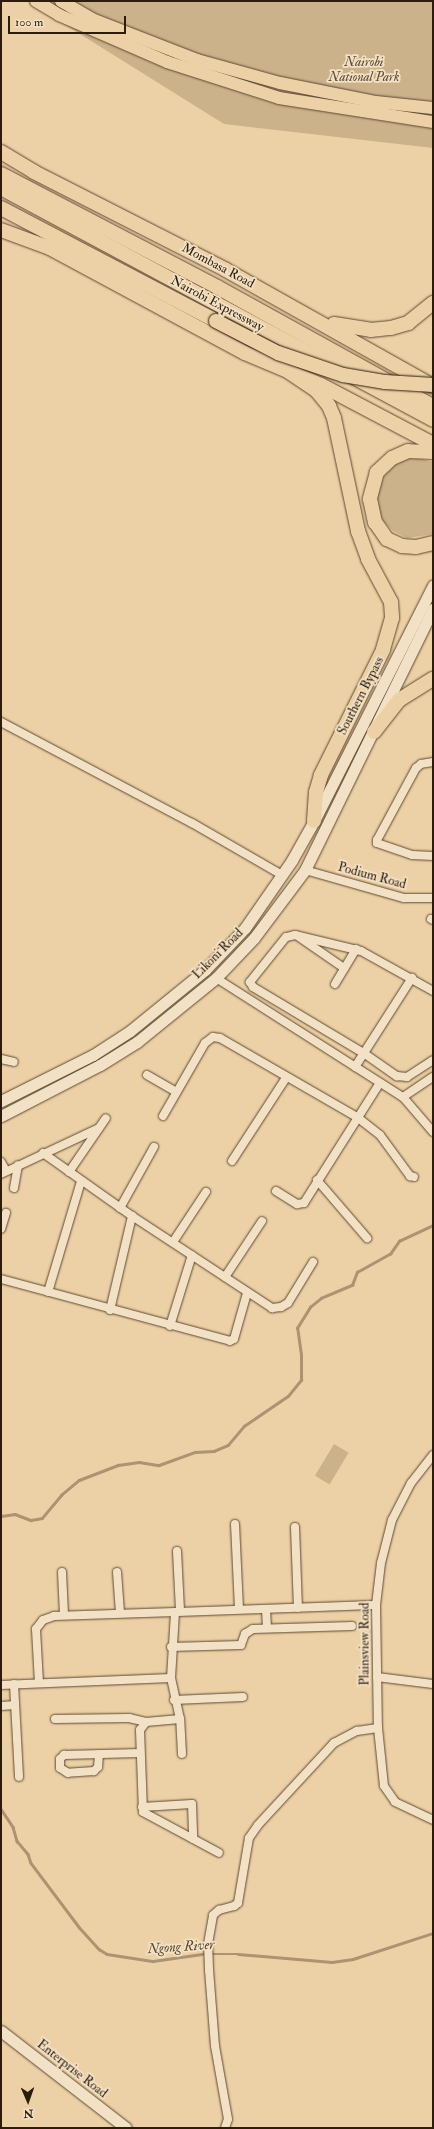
<!DOCTYPE html>
<html>
<head>
<meta charset="utf-8">
<style>
	body { margin:0 }
	#map { position:relative; width:434px; height:2129px; overflow:hidden; background:#edd1a6; font-family:"IM FELL Double Pica",serif }
	div>[style] { position:absolute }
	.green>* { inset:0; background:#ccb28b; transform-origin:0 0 }
	.stream>* { height:2.5px; margin:-1.25px; padding:0 1.25px; transform-origin:1.25px; border-radius:1.25px; background:#ac9371 }
	.roads { filter:drop-shadow(0 0 1px #5d4931) drop-shadow(0 0 1px #5d4931) }
	.street>* { height:8px; margin:-4px; padding:0 4px; transform-origin:4px; border-radius:4px; background:#f3e1c5 }
	.secondary>* { height:11px; margin:-5.5px; padding:0 5.5px; transform-origin:5.5px; border-radius:5.5px; background:#f3e1c5 }
	.primary>* { height:12px; margin:-6px; padding:0 6px; transform-origin:6px; border-radius:6px; background:#edd1a6 }
	.highway>* { height:14px; margin:-7px; padding:0 7px; transform-origin:7px; border-radius:7px; background:#edd1a6 }
	.bridges { filter:drop-shadow(0 0 1px #2d1c0a) drop-shadow(0 0 1px #2d1c0a) }
	.highway-bridge>* { height:14px; margin:-7px; padding:0 7px; transform-origin:7px; border-radius:7px; background:#edd1a6 }
	span { translate:-50% -50%; white-space:nowrap; text-align:center; line-height:1.15; -webkit-text-stroke:3.5px #f3e1c5; paint-order:stroke }
	.park-label { font-size:13px; color:#5d4931; font-style:italic }
	.street-label { font-size:13px; color:#2d1c0a }
	.water-label { font-size:14px; color:#59462e; font-style:italic }
	.frame { position:absolute; inset:0; border:2px solid #2d1c0a; pointer-events:none }
	.north { position:absolute; left:8px; top:2081px; width:40px; height:40px; -webkit-text-stroke:3px #f3e1c5; paint-order:stroke; rotate:178deg; font-size:11px; font-weight:700; line-height:16px; text-align:center; color:#2d1c0a }
	.north::after { content:''; display:block; margin:auto; width:14px; height:18px; background:#2d1c0a; clip-path:polygon(50% 0,100% 100%,50% 72%,0 100%) }
	.scale { position:absolute; left:8px; top:16px; width:118px; height:18px; box-sizing:border-box; border:2px solid #2d1c0a; border-top:0; padding-left:5px; font-size:12px; line-height:14px; white-space:nowrap; color:#2d1c0a; -webkit-text-stroke:3px #f3e1c5; paint-order:stroke }
</style>
</head>
<body>
<div id="map">
	<div class="green">
		<div style="clip-path:polygon(27px 1px,433px 1px,433px 148px,224px 124px)"></div>
		<div style="clip-path:polygon(415px 457px,433px 462px,433px 534px,407px 538px,393px 531px,382px 520px,376px 495px,381px 481px,389px 468px,402px 460px)"></div>
		<div style="left:334px;top:1444px;width:17px;height:37px;rotate:31deg"></div>
	</div>
	<div class="stream">
		<div style="left:1px;top:1516px;width:14px;rotate:-8deg"></div>
		<div style="left:15px;top:1514px;width:17px;rotate:21deg"></div>
		<div style="left:31px;top:1520px;width:11px;rotate:-10deg"></div>
		<div style="left:42px;top:1518px;width:30px;rotate:-50deg"></div>
		<div style="left:61px;top:1495px;width:23px;rotate:-40deg"></div>
		<div style="left:79px;top:1480px;width:42px;rotate:-21deg"></div>
		<div style="left:118px;top:1465px;width:21px;rotate:-8deg"></div>
		<div style="left:139px;top:1462px;width:20px;rotate:9deg"></div>
		<div style="left:159px;top:1465px;width:38px;rotate:-20deg"></div>
		<div style="left:195px;top:1452px;width:19px;rotate:-3deg"></div>
		<div style="left:214px;top:1451px;width:15px;rotate:-23deg"></div>
		<div style="left:228px;top:1445px;width:25px;rotate:-50deg"></div>
		<div style="left:244px;top:1426px;width:53px;rotate:-34.3deg"></div>
		<div style="left:288px;top:1396px;width:21px;rotate:-51deg"></div>
		<div style="left:301px;top:1380px;width:25px;rotate:-90deg"></div>
		<div style="left:301px;top:1355px;width:27px;rotate:-98deg"></div>
		<div style="left:297px;top:1328px;width:25px;rotate:-58deg"></div>
		<div style="left:310px;top:1307px;width:14px;rotate:-39deg"></div>
		<div style="left:321px;top:1298px;width:34px;rotate:-23deg"></div>
		<div style="left:352px;top:1285px;width:14px;rotate:-69deg"></div>
		<div style="left:357px;top:1272px;width:38px;rotate:-29deg"></div>
		<div style="left:390px;top:1254px;width:16px;rotate:-55deg"></div>
		<div style="left:399px;top:1241px;width:38px;rotate:-25deg"></div>
		<div style="left:1px;top:1809px;width:22px;rotate:56deg"></div>
		<div style="left:13px;top:1827px;width:15px;rotate:74deg"></div>
		<div style="left:17px;top:1841px;width:17px;rotate:50deg"></div>
		<div style="left:28px;top:1854px;width:9px;rotate:72deg"></div>
		<div style="left:31px;top:1863px;width:80px;rotate:53.1deg"></div>
		<div style="left:79px;top:1927px;width:30px;rotate:48deg"></div>
		<div style="left:99px;top:1949px;width:9px;rotate:32deg"></div>
		<div style="left:107px;top:1954px;width:47px;rotate:8.7deg"></div>
		<div style="left:153px;top:1961px;width:49px;rotate:-8.1deg"></div>
		<div style="left:202px;top:1954px;width:36px"></div>
		<div style="left:238px;top:1954px;width:94px;rotate:4.9deg"></div>
		<div style="left:332px;top:1962px;width:21px;rotate:-8deg"></div>
		<div style="left:353px;top:1959px;width:84px;rotate:-18deg"></div>
	</div>
	<div class="roads">
		<div class="street">
			<div style="left:1px;top:722px;width:216px;rotate:27.9deg"></div>
			<div style="left:192px;top:823px;width:104px;rotate:30deg"></div>
			<div style="left:433px;top:762px;width:12px;rotate:171deg"></div>
			<div style="left:421px;top:764px;width:6px;rotate:141deg"></div>
			<div style="left:416px;top:768px;width:82px;rotate:118.4deg"></div>
			<div style="left:377px;top:840px;width:3px;rotate:90deg"></div>
			<div style="left:377px;top:843px;width:37px;rotate:19deg"></div>
			<div style="left:412px;top:855px;width:21px;rotate:3deg"></div>
			<div style="left:305px;top:870px;width:103px;rotate:15.8deg"></div>
			<div style="left:404px;top:898px;width:29px"></div>
			<div style="left:431px;top:919px;width:2px;rotate:27deg"></div>
			<div style="left:299px;top:937px;width:55px;rotate:34.6deg"></div>
			<div style="left:216px;top:978px;width:222px;rotate:32.5deg"></div>
			<div style="left:403px;top:1097px;width:46px;rotate:49.4deg"></div>
			<div style="left:335px;top:984px;width:41px;rotate:-59deg"></div>
			<div style="left:433px;top:991px;width:82px;rotate:-150.9deg"></div>
			<div style="left:361px;top:951px;width:68px;rotate:-166.4deg"></div>
			<div style="left:295px;top:935px;width:9px;rotate:167deg"></div>
			<div style="left:286px;top:937px;width:58px;rotate:128.7deg"></div>
			<div style="left:250px;top:982px;width:6px;rotate:59deg"></div>
			<div style="left:253px;top:987px;width:131px;rotate:30.9deg"></div>
			<div style="left:365px;top:1054px;width:39px;rotate:35deg"></div>
			<div style="left:397px;top:1076px;width:10px;rotate:6deg"></div>
			<div style="left:407px;top:1077px;width:31px;rotate:-33deg"></div>
			<div style="left:1px;top:1059px;width:13px;rotate:13deg"></div>
			<div style="left:355px;top:1067px;width:106px;rotate:-57.4deg"></div>
			<div style="left:147px;top:1075px;width:34px;rotate:30deg"></div>
			<div style="left:403px;top:1097px;width:36px;rotate:-34deg"></div>
			<div style="left:163px;top:1116px;width:84px;rotate:-60.1deg"></div>
			<div style="left:205px;top:1043px;width:10px;rotate:-37deg"></div>
			<div style="left:213px;top:1037px;width:7px;rotate:8deg"></div>
			<div style="left:220px;top:1038px;width:158px;rotate:30deg"></div>
			<div style="left:357px;top:1117px;width:29px;rotate:38deg"></div>
			<div style="left:380px;top:1135px;width:51px;rotate:53.8deg"></div>
			<div style="left:410px;top:1176px;width:4px;rotate:14deg"></div>
			<div style="left:43px;top:1153px;width:109px;rotate:35.3deg"></div>
			<div style="left:132px;top:1216px;width:168px;rotate:33.3deg"></div>
			<div style="left:272px;top:1308px;width:9px;rotate:-6deg"></div>
			<div style="left:281px;top:1307px;width:8px;rotate:-30deg"></div>
			<div style="left:288px;top:1303px;width:48px;rotate:-58.6deg"></div>
			<div style="left:232px;top:1161px;width:99px;rotate:-57deg"></div>
			<div style="left:1px;top:1162px;width:10px;rotate:61deg"></div>
			<div style="left:69px;top:1172px;width:65px;rotate:-55.6deg"></div>
			<div style="left:1px;top:1174px;width:108px;rotate:-25.1deg"></div>
			<div style="left:317px;top:1180px;width:77px;rotate:49.2deg"></div>
			<div style="left:14px;top:1188px;width:23px;rotate:-80deg"></div>
			<div style="left:276px;top:1191px;width:25px;rotate:32deg"></div>
			<div style="left:297px;top:1204px;width:7px;rotate:-8deg"></div>
			<div style="left:304px;top:1203px;width:142px;rotate:-57.7deg"></div>
			<div style="left:120px;top:1208px;width:70px;rotate:-60.9deg"></div>
			<div style="left:1px;top:1229px;width:17px;rotate:-73deg"></div>
			<div style="left:173px;top:1242px;width:60px;rotate:-56.6deg"></div>
			<div style="left:225px;top:1277px;width:67px;rotate:-56.5deg"></div>
			<div style="left:1px;top:1279px;width:237px;rotate:15.1deg"></div>
			<div style="left:230px;top:1341px;width:4px;rotate:-27deg"></div>
			<div style="left:234px;top:1339px;width:48px;rotate:-74.2deg"></div>
			<div style="left:48px;top:1292px;width:116px;rotate:-73.4deg"></div>
			<div style="left:110px;top:1310px;width:97px;rotate:-76.8deg"></div>
			<div style="left:170px;top:1326px;width:74px;rotate:-72.8deg"></div>
			<div style="left:433px;top:1455px;width:36px;rotate:128deg"></div>
			<div style="left:411px;top:1483px;width:42px;rotate:117.2deg"></div>
			<div style="left:392px;top:1520px;width:44px;rotate:104.3deg"></div>
			<div style="left:381px;top:1563px;width:42px;rotate:96.8deg"></div>
			<div style="left:376px;top:1605px;width:123px;rotate:89.1deg"></div>
			<div style="left:378px;top:1728px;width:58px;rotate:84.1deg"></div>
			<div style="left:384px;top:1786px;width:19px;rotate:55deg"></div>
			<div style="left:395px;top:1802px;width:42px;rotate:25.3deg"></div>
			<div style="left:235px;top:1524px;width:85px;rotate:87.3deg"></div>
			<div style="left:295px;top:1527px;width:81px;rotate:87.9deg"></div>
			<div style="left:177px;top:1551px;width:59px;rotate:87.1deg"></div>
			<div style="left:62px;top:1572px;width:43px;rotate:87.3deg"></div>
			<div style="left:117px;top:1572px;width:41px;rotate:85.8deg"></div>
			<div style="left:266px;top:1609px;width:19px;rotate:87deg"></div>
			<div style="left:171px;top:1647px;width:70px;rotate:-1.6deg"></div>
			<div style="left:241px;top:1645px;width:12px;rotate:-70deg"></div>
			<div style="left:245px;top:1634px;width:9px;rotate:-32deg"></div>
			<div style="left:253px;top:1629px;width:99px;rotate:-1.7deg"></div>
			<div style="left:377px;top:1677px;width:56px;rotate:7.1deg"></div>
			<div style="left:39px;top:1683px;width:54px;rotate:-93.2deg"></div>
			<div style="left:36px;top:1629px;width:11px;rotate:-52deg"></div>
			<div style="left:43px;top:1620px;width:12px;rotate:-20deg"></div>
			<div style="left:54px;top:1616px;width:121px;rotate:-1.9deg"></div>
			<div style="left:14px;top:1684px;width:93px;rotate:86.9deg"></div>
			<div style="left:1px;top:1685px;width:170px;rotate:-2.4deg"></div>
			<div style="left:174px;top:1700px;width:69px;rotate:-2.5deg"></div>
			<div style="left:1px;top:1706px;width:14px;rotate:-4deg"></div>
			<div style="left:55px;top:1719px;width:74px;rotate:-0.8deg"></div>
			<div style="left:129px;top:1718px;width:17px;rotate:13deg"></div>
			<div style="left:146px;top:1722px;width:34px;rotate:-5deg"></div>
			<div style="left:146px;top:1722px;width:10px;rotate:127deg"></div>
			<div style="left:140px;top:1730px;width:82px;rotate:87.9deg"></div>
			<div style="left:143px;top:1812px;width:86px;rotate:28.3deg"></div>
			<div style="left:99px;top:1754px;width:13px;rotate:94deg"></div>
			<div style="left:98px;top:1767px;width:6px;rotate:135deg"></div>
			<div style="left:94px;top:1771px;width:26px;rotate:176deg"></div>
			<div style="left:68px;top:1773px;width:9px;rotate:-148deg"></div>
			<div style="left:60px;top:1768px;width:9px;rotate:-90deg"></div>
			<div style="left:60px;top:1759px;width:6px;rotate:-45deg"></div>
			<div style="left:64px;top:1755px;width:76px;rotate:-1.5deg"></div>
			<div style="left:182px;top:1754px;width:35px;rotate:-93deg"></div>
			<div style="left:180px;top:1719px;width:42px;rotate:-102.4deg"></div>
			<div style="left:171px;top:1678px;width:66px;rotate:-86.5deg"></div>
			<div style="left:175px;top:1612px;width:201px;rotate:-2deg"></div>
			<div style="left:142px;top:1807px;width:50px;rotate:-3.4deg"></div>
			<div style="left:192px;top:1804px;width:35px;rotate:88deg"></div>
			<div style="left:225px;top:2128px;width:9px;rotate:-72deg"></div>
			<div style="left:228px;top:2119px;width:74px;rotate:-100.1deg"></div>
			<div style="left:215px;top:2046px;width:76px;rotate:-94.5deg"></div>
			<div style="left:209px;top:1970px;width:26px;rotate:-92deg"></div>
			<div style="left:208px;top:1944px;width:29px;rotate:-80deg"></div>
			<div style="left:213px;top:1915px;width:8px;rotate:-40deg"></div>
			<div style="left:219px;top:1910px;width:16px;rotate:-15deg"></div>
			<div style="left:234px;top:1906px;width:5px;rotate:-37deg"></div>
			<div style="left:238px;top:1903px;width:66px;rotate:-80.4deg"></div>
			<div style="left:249px;top:1838px;width:16px;rotate:-55deg"></div>
			<div style="left:258px;top:1825px;width:112px;rotate:-47.2deg"></div>
			<div style="left:334px;top:1743px;width:26px;rotate:-28deg"></div>
			<div style="left:357px;top:1731px;width:21px;rotate:-8deg"></div>
		</div>
		<div class="secondary">
			<div style="left:1px;top:1101px;width:103px;rotate:-26.6deg"></div>
			<div style="left:93px;top:1055px;width:44px;rotate:-33deg"></div>
			<div style="left:130px;top:1031px;width:97px;rotate:-39.1deg"></div>
			<div style="left:205px;top:970px;width:58px;rotate:-46.4deg"></div>
			<div style="left:245px;top:928px;width:83px;rotate:-55.3deg"></div>
			<div style="left:292px;top:860px;width:45px;rotate:-60.6deg"></div>
			<div style="left:314px;top:821px;width:264px;rotate:-63.2deg"></div>
			<div style="left:1px;top:1116px;width:111px;rotate:-27.3deg"></div>
			<div style="left:100px;top:1065px;width:44px;rotate:-31.9deg"></div>
			<div style="left:137px;top:1042px;width:102px;rotate:-39deg"></div>
			<div style="left:216px;top:978px;width:55px;rotate:-46.5deg"></div>
			<div style="left:254px;top:938px;width:85px;rotate:-53.1deg"></div>
			<div style="left:305px;top:870px;width:291px;rotate:-63.9deg"></div>
			<div style="left:1px;top:2031px;width:158px;rotate:37.8deg"></div>
		</div>
		<div class="primary">
			<div style="left:36px;top:1px;width:27px;rotate:31deg"></div>
			<div style="left:59px;top:15px;width:118px;rotate:23.5deg"></div>
			<div style="left:167px;top:62px;width:118px;rotate:17.8deg"></div>
			<div style="left:279px;top:98px;width:156px;rotate:8.9deg"></div>
			<div style="left:61px;top:1px;width:36px;rotate:30deg"></div>
			<div style="left:92px;top:19px;width:113px;rotate:21.3deg"></div>
			<div style="left:197px;top:60px;width:86px;rotate:15.5deg"></div>
			<div style="left:280px;top:83px;width:98px;rotate:11.2deg"></div>
			<div style="left:376px;top:102px;width:57px;rotate:6deg"></div>
		</div>
		<div class="highway">
			<div style="left:1px;top:152px;width:39px;rotate:31deg"></div>
			<div style="left:34px;top:172px;width:216px;rotate:27deg"></div>
			<div style="left:226px;top:270px;width:237px;rotate:29.3deg"></div>
			<div style="left:1px;top:174px;width:244px;rotate:27.6deg"></div>
			<div style="left:217px;top:287px;width:247px;rotate:28.9deg"></div>
			<div style="left:1px;top:188px;width:490px;rotate:28.2deg"></div>
			<div style="left:1px;top:208px;width:243px;rotate:27.7deg"></div>
			<div style="left:1px;top:230px;width:52px;rotate:20.2deg"></div>
			<div style="left:50px;top:248px;width:221px;rotate:28.3deg"></div>
			<div style="left:245px;top:353px;width:82px;rotate:22.8deg"></div>
			<div style="left:321px;top:385px;width:127px;rotate:27.8deg"></div>
			<div style="left:334px;top:324px;width:37px;rotate:9deg"></div>
			<div style="left:371px;top:330px;width:20px;rotate:-6deg"></div>
			<div style="left:391px;top:328px;width:18px;rotate:-16deg"></div>
			<div style="left:408px;top:323px;width:32px;rotate:-39deg"></div>
			<div style="left:289px;top:372px;width:34px;rotate:34deg"></div>
			<div style="left:317px;top:391px;width:19px;rotate:51deg"></div>
			<div style="left:329px;top:406px;width:13px;rotate:67deg"></div>
			<div style="left:334px;top:418px;width:116px;rotate:78deg"></div>
			<div style="left:358px;top:531px;width:30px;rotate:70deg"></div>
			<div style="left:368px;top:559px;width:49px;rotate:61.9deg"></div>
			<div style="left:391px;top:602px;width:16px;rotate:86deg"></div>
			<div style="left:392px;top:618px;width:33px;rotate:106deg"></div>
			<div style="left:383px;top:650px;width:140px;rotate:116.4deg"></div>
			<div style="left:321px;top:775px;width:18px;rotate:106deg"></div>
			<div style="left:316px;top:792px;width:29px;rotate:94deg"></div>
			<div style="left:433px;top:452px;width:25px;rotate:-178deg"></div>
			<div style="left:408px;top:451px;width:17px;rotate:156deg"></div>
			<div style="left:392px;top:458px;width:21px;rotate:137deg"></div>
			<div style="left:377px;top:472px;width:28px;rotate:105deg"></div>
			<div style="left:370px;top:499px;width:24px;rotate:78deg"></div>
			<div style="left:375px;top:522px;width:21px;rotate:55deg"></div>
			<div style="left:387px;top:539px;width:17px;rotate:25deg"></div>
			<div style="left:402px;top:546px;width:14px;rotate:4deg"></div>
			<div style="left:416px;top:547px;width:17px;rotate:-13deg"></div>
			<div style="left:374px;top:732px;width:41px;rotate:-52deg"></div>
			<div style="left:399px;top:700px;width:40px;rotate:-32deg"></div>
		</div>
	</div>
	<div class="bridges">
		<div class="highway-bridge">
			<div style="left:216px;top:321px;width:70px;rotate:27.3deg"></div>
			<div style="left:278px;top:353px;width:69px;rotate:18.7deg"></div>
			<div style="left:343px;top:375px;width:43px;rotate:9.5deg"></div>
			<div style="left:385px;top:382px;width:48px;rotate:3.6deg"></div>
		</div>
	</div>
	<div class="park-label">
		<span style="left:364px;top:70px">Nairobi<br>National Park</span>
	</div>
	<div class="street-label">
		<span style="left:218px;top:266px;rotate:28deg">Mombasa Road</span>
		<span style="left:217px;top:304px;rotate:28deg">Nairobi Expressway</span>
		<span style="left:361px;top:696px;rotate:-63deg">Southern Bypass</span>
		<span style="left:372px;top:876px;rotate:15deg">Podium Road</span>
		<span style="left:218px;top:954px;rotate:-45deg">Likoni Road</span>
		<span style="left:365px;top:1644px;rotate:-90deg">Plainsview Road</span>
		<span style="left:72px;top:2069px;rotate:38deg">Enterprise Road</span>
	</div>
	<div class="water-label">
		<span style="left:181px;top:1947px;rotate:-4deg">Ngong River</span>
	</div>
	<div class="frame"></div>
	<div class="north">N</div>
	<div class="scale">100 m</div>
</div>
</body>
</html>
